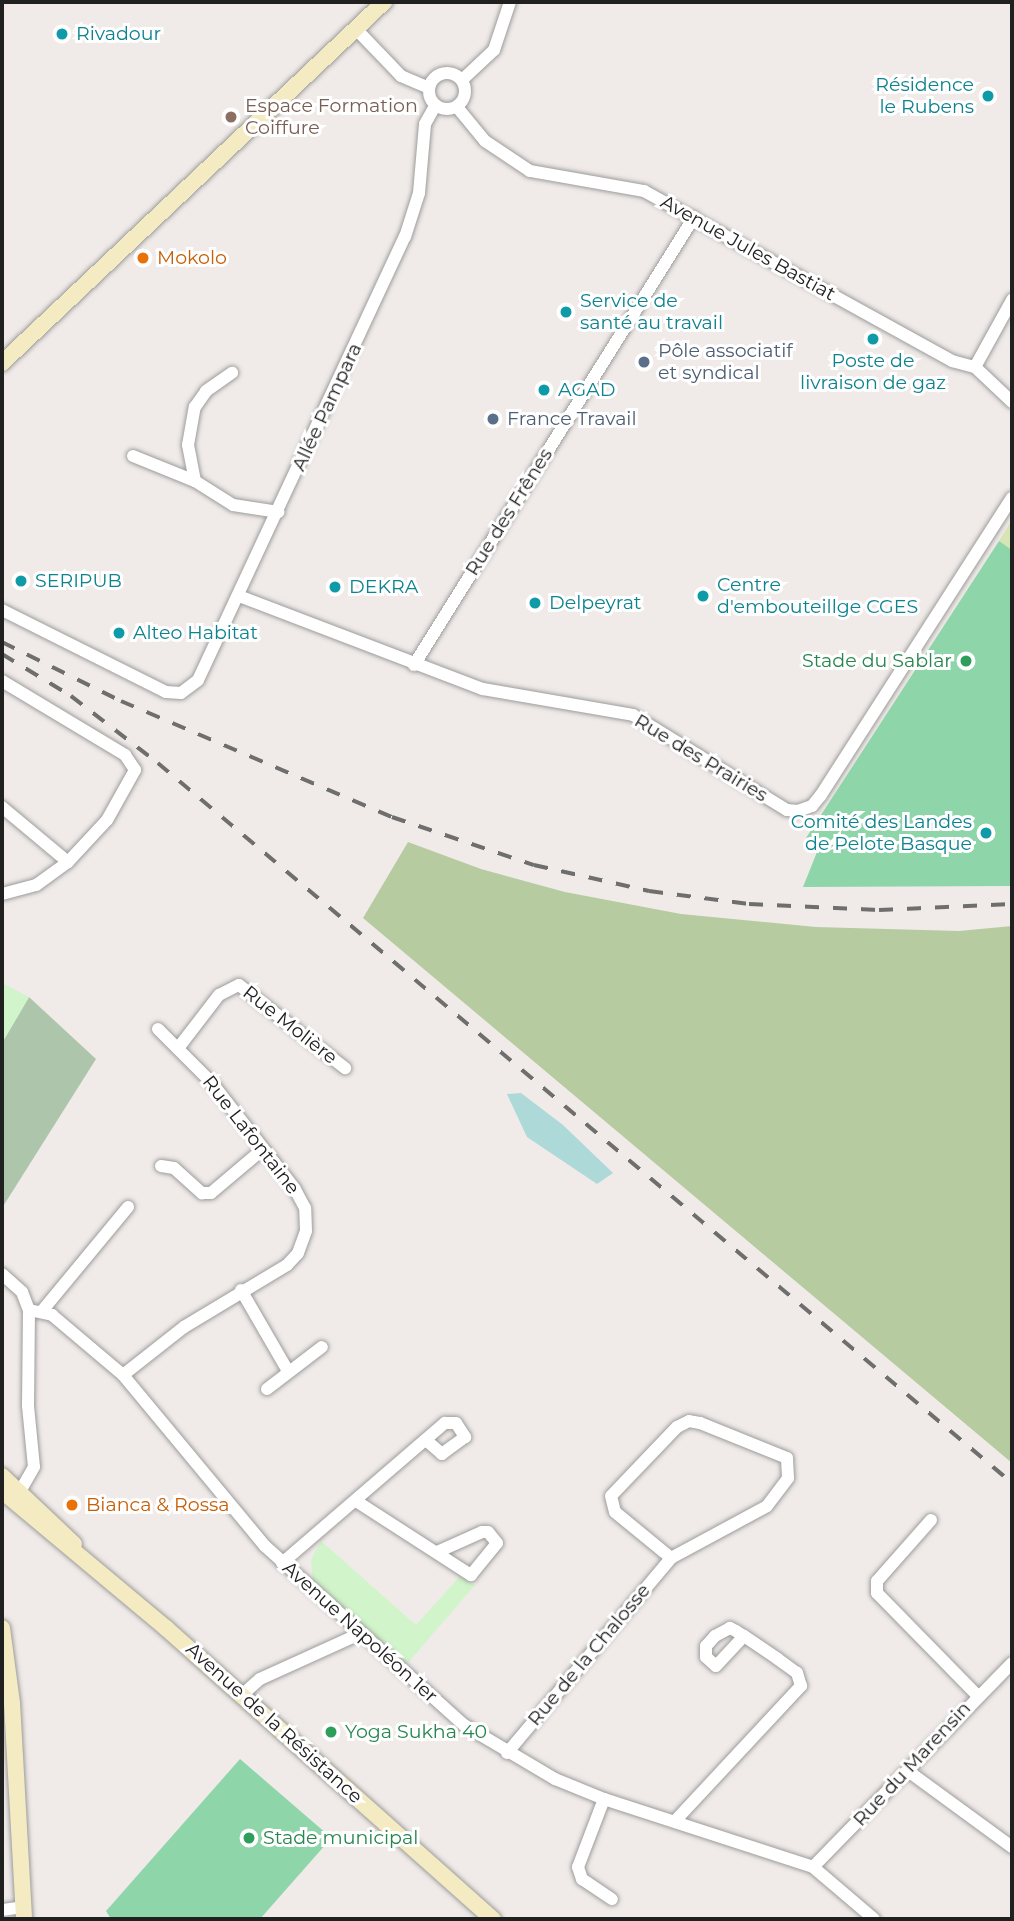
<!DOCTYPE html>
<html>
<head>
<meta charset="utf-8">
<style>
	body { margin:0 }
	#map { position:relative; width:1014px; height:1921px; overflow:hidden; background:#f0ebe8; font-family:Montserrat,sans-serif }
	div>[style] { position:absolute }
	.grass>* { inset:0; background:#d7e4b3 }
	.forest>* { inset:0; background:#b7cba1 }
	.cemetery>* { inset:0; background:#adc6ab }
	.park>* { inset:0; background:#d1f4ca }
	.pitch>* { inset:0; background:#8ed6aa }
	.water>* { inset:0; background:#add9d8 }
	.roads { filter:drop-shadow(0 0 2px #9d9d9d) drop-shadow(0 0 2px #9d9d9d) }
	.street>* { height:12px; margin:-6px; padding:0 6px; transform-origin:6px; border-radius:6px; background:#fff }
	.street>.ring { margin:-6px; padding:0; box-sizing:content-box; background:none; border:12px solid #fff; border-radius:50% }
	.secondary>* { height:16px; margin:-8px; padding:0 8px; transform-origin:8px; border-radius:8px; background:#f4ebc2 }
	.rail>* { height:3.5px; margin-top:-1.75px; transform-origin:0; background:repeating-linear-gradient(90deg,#6e6e6e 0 14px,transparent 0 28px) }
	.dots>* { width:19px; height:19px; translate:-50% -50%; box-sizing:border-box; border:4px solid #fff; border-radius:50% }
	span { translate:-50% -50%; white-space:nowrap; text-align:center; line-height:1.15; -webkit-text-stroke:6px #fff; paint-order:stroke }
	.culture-label { font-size:19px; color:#0d838f }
	.left { translate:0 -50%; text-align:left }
	.right { translate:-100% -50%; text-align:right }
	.education-label { font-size:19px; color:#785e54 }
	.street-label { font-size:19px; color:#202020 }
	.food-label { font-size:19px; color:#c56008 }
	.service-label { font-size:19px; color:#4e5e75 }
	.leisure-label { font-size:19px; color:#27864d }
	.frame { position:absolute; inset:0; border:4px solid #202020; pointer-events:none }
</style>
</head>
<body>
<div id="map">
	<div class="grass">
		<div style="clip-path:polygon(1012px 520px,1012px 550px,999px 541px)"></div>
	</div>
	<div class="forest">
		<div style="clip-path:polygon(408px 842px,481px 869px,565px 892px,681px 914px,816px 927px,959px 931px,1012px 926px,1012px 1463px,363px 918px)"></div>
	</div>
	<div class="cemetery">
		<div style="clip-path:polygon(29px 997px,96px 1059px,2px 1208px,2px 1043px)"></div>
	</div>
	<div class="park">
		<div style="clip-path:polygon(2px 983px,29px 997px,2px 1043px)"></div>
		<div style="clip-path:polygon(321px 1541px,416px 1625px,460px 1576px,475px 1585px,407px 1664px,313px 1585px,311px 1560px)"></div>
	</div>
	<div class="pitch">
		<div style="clip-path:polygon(999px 541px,1012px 550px,1012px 886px,803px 887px,819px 847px,806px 838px)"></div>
		<div style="clip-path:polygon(240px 1759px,327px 1834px,327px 1843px,260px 1919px,111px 1919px,106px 1911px)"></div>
	</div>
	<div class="water">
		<div style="clip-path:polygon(521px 1093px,563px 1125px,613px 1173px,597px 1184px,527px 1137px,507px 1094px)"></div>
	</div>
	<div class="roads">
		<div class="street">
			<div style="left:356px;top:29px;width:65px;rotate:46.2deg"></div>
			<div style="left:401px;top:76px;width:30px;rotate:23deg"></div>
			<div class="ring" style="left:429px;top:73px;width:24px;height:24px"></div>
			<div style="left:462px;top:80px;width:44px;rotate:-43.2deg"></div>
			<div style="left:494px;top:50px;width:51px;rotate:-71.6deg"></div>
			<div style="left:457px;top:107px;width:44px;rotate:50.5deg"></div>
			<div style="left:485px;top:141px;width:54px;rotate:33.7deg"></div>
			<div style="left:530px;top:171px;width:116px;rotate:10deg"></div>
			<div style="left:644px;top:191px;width:352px;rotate:28.9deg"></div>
			<div style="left:952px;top:361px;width:24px;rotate:15deg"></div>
			<div style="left:975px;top:367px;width:77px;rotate:-61.1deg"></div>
			<div style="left:975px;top:367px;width:51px;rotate:43.4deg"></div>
			<div style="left:133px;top:456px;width:67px;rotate:22deg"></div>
			<div style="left:195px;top:481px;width:45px;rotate:32.3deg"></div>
			<div style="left:233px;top:505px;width:46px;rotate:8.8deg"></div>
			<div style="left:195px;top:481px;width:37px;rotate:-101deg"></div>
			<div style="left:188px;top:445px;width:39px;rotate:-80deg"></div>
			<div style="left:195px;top:407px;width:19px;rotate:-55deg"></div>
			<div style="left:206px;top:391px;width:32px;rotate:-35deg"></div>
			<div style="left:239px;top:596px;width:261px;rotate:20.9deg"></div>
			<div style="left:483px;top:689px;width:152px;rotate:9.8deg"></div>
			<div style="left:633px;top:715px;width:181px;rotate:31.7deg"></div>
			<div style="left:787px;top:810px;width:11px;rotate:5deg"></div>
			<div style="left:798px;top:811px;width:15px;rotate:-20deg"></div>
			<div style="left:812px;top:806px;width:14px;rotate:-51deg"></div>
			<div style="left:821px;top:795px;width:353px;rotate:-57.3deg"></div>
			<div style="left:2px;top:610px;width:183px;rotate:26.6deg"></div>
			<div style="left:166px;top:692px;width:15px;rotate:4deg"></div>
			<div style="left:181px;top:693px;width:21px;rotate:-37deg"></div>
			<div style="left:198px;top:680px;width:489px;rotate:-65deg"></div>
			<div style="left:405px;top:237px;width:46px;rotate:-72.3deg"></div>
			<div style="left:419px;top:193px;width:69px;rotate:-85deg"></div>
			<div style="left:425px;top:124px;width:21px;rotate:-61deg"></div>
			<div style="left:414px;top:665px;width:528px;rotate:-57.99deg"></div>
			<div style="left:2px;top:681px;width:144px;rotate:31deg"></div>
			<div style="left:125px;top:755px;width:18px;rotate:56deg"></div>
			<div style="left:135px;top:770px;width:57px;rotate:119.2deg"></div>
			<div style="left:107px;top:820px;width:57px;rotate:132.9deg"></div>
			<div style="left:68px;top:862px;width:39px;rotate:144deg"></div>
			<div style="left:36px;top:885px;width:35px;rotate:165deg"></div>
			<div style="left:2px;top:807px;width:86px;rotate:39.8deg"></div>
			<div style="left:179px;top:1047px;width:66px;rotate:-52.4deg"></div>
			<div style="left:219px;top:995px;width:22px;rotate:-27deg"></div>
			<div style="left:239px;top:985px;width:135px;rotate:38.1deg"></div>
			<div style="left:161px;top:1166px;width:13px;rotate:9deg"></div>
			<div style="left:174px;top:1168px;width:38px;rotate:42deg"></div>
			<div style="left:202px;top:1193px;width:9px"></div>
			<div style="left:211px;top:1193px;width:68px;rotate:-40.2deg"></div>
			<div style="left:2px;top:1274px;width:27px;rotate:42deg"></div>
			<div style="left:22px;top:1292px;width:19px;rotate:69deg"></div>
			<div style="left:29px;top:1310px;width:96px;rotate:90.6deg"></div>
			<div style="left:28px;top:1406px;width:61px;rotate:84.4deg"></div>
			<div style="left:34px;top:1467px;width:36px;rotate:120deg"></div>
			<div style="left:241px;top:1290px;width:94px;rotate:59.9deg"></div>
			<div style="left:29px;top:1310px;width:24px;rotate:12deg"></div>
			<div style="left:52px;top:1315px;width:93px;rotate:40.2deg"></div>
			<div style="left:123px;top:1375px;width:222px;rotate:50.3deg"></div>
			<div style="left:265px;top:1546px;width:268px;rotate:42deg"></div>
			<div style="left:464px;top:1725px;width:106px;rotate:30.7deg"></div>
			<div style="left:555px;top:1779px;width:53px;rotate:22.2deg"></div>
			<div style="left:604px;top:1799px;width:220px;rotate:18deg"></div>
			<div style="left:813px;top:1867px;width:80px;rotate:40.4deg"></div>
			<div style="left:42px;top:1311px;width:135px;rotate:-50.4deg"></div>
			<div style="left:123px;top:1375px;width:78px;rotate:-38.2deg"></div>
			<div style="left:184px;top:1327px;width:120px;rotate:-31deg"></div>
			<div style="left:287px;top:1265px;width:16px;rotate:-47deg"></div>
			<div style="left:298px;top:1253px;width:23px;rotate:-70deg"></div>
			<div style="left:306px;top:1231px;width:23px;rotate:-92deg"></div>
			<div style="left:305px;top:1208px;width:21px;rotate:-118deg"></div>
			<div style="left:295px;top:1189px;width:136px;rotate:-128.1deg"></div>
			<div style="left:211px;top:1082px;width:75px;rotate:-135deg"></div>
			<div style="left:267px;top:1389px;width:69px;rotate:-37.4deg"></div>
			<div style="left:356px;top:1501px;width:137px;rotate:32.8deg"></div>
			<div style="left:471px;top:1575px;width:41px;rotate:-50.9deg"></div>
			<div style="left:497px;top:1543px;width:14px;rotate:-129deg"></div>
			<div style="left:488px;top:1532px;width:6px;rotate:180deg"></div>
			<div style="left:482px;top:1532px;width:49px;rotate:156deg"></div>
			<div style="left:931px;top:1520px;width:81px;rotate:131.5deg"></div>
			<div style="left:877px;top:1581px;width:12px;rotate:90deg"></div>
			<div style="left:877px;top:1593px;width:143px;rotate:45.6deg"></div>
			<div style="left:282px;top:1563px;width:215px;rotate:-40.7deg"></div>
			<div style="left:445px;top:1423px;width:11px"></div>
			<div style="left:456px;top:1423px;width:17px;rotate:57deg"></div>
			<div style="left:465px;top:1437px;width:29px;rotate:144deg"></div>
			<div style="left:442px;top:1454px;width:21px;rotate:-139deg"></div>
			<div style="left:242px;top:1695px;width:24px;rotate:-42deg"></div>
			<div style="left:260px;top:1679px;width:109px;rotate:-24.4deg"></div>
			<div style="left:507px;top:1753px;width:255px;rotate:-49.9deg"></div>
			<div style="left:671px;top:1558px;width:109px;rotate:-28.4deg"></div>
			<div style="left:767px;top:1506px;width:35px;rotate:-53deg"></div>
			<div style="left:788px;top:1478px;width:20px;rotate:-93deg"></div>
			<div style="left:787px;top:1458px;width:94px;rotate:-158.1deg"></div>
			<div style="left:700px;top:1423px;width:11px;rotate:-170deg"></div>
			<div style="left:689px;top:1421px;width:13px;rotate:153deg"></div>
			<div style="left:677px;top:1427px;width:95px;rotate:133.7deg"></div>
			<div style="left:611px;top:1496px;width:16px;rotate:76deg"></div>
			<div style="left:615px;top:1512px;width:72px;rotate:39.4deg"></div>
			<div style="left:908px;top:1771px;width:129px;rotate:36.2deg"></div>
			<div style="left:604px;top:1799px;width:73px;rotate:110.9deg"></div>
			<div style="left:578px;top:1867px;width:13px;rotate:72deg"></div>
			<div style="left:582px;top:1879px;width:36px;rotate:34deg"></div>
			<div style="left:675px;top:1821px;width:185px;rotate:-47deg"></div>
			<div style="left:801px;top:1686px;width:14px;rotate:-107deg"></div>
			<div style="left:797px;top:1673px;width:24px;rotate:-144deg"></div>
			<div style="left:778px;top:1659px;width:41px;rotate:-145.9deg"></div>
			<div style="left:744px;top:1636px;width:9px;rotate:-148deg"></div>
			<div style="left:736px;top:1631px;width:7px;rotate:-153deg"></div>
			<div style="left:730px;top:1628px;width:17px;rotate:152deg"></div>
			<div style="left:715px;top:1636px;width:13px;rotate:132deg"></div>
			<div style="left:706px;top:1646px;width:11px;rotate:90deg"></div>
			<div style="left:706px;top:1657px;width:13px;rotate:42deg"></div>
			<div style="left:716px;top:1666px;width:41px;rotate:-47deg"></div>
			<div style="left:813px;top:1867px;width:285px;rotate:-45.7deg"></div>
			<div style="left:2px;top:1910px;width:22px;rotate:-8deg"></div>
		</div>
		<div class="secondary">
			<div style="left:2px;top:363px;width:526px;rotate:-43.38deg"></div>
			<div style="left:2px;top:1476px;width:99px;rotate:43.4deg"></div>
			<div style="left:2px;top:1491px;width:214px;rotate:39.9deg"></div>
			<div style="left:166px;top:1628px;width:438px;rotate:41.7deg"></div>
			<div style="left:2px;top:1628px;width:76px;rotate:82.4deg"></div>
			<div style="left:12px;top:1703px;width:216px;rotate:86.8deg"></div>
		</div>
	</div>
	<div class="rail">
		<div style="left:2px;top:642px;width:133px;rotate:26.4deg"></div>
		<div style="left:121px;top:701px;width:295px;rotate:23.2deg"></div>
		<div style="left:392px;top:817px;width:150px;rotate:18.7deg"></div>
		<div style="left:534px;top:865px;width:118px;rotate:12.7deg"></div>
		<div style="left:649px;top:891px;width:101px;rotate:7.4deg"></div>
		<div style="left:749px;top:904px;width:130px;rotate:2.6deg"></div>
		<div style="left:879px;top:910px;width:133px;rotate:-2.6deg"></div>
		<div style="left:2px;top:654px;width:81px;rotate:31.3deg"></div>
		<div style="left:71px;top:696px;width:110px;rotate:37.6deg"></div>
		<div style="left:158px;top:763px;width:1117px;rotate:40.13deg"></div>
	</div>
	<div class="dots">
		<div style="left:62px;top:34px;background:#0f9aa8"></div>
		<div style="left:988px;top:96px;background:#0f9aa8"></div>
		<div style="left:231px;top:117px;background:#8d6e63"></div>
		<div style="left:143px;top:258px;background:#e8710a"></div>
		<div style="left:566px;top:312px;background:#0f9aa8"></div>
		<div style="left:873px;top:339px;background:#0f9aa8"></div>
		<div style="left:644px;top:362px;background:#5c6f8a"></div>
		<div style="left:544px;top:390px;background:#0f9aa8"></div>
		<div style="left:493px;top:419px;background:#5c6f8a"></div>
		<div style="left:21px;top:581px;background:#0f9aa8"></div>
		<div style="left:335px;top:587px;background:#0f9aa8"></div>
		<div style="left:703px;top:596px;background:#0f9aa8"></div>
		<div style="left:535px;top:603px;background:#0f9aa8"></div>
		<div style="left:119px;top:633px;background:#0f9aa8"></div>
		<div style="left:966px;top:661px;background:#2e9e5b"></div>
		<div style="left:986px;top:833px;background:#0f9aa8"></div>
		<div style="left:72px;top:1505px;background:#e8710a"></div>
		<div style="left:331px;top:1732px;background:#2e9e5b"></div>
		<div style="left:249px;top:1838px;background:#2e9e5b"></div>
	</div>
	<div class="culture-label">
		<span class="left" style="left:76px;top:34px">Rivadour</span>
		<span class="right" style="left:974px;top:96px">Résidence<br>le Rubens</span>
		<span class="left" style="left:580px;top:312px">Service de<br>santé au travail</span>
		<span style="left:873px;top:372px">Poste de<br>livraison de gaz</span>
		<span class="left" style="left:558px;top:390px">AGAD</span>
		<span class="left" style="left:35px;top:581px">SERIPUB</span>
		<span class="left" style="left:717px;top:596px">Centre<br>d'embouteillge CGES</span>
		<span class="left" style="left:349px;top:587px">DEKRA</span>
		<span class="left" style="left:549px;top:603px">Delpeyrat</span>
		<span class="left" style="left:133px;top:633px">Alteo Habitat</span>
		<span class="right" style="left:972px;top:833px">Comité des Landes<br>de Pelote Basque</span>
	</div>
	<div class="education-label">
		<span class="left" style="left:245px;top:117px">Espace Formation<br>Coiffure</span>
	</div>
	<div class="street-label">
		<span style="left:748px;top:248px;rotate:29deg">Avenue Jules Bastiat</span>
		<span style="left:327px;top:407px;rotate:-65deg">Allée Pampara</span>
		<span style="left:509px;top:512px;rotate:-58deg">Rue des Frênes</span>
		<span style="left:701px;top:758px;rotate:31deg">Rue des Prairies</span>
		<span style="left:290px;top:1025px;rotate:38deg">Rue Molière</span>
		<span style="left:251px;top:1135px;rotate:52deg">Rue Lafontaine</span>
		<span style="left:360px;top:1632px;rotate:42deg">Avenue Napoléon 1er</span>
		<span style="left:589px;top:1655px;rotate:-50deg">Rue de la Chalosse</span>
		<span style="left:274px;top:1723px;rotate:42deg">Avenue de la Résistance</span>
		<span style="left:912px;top:1764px;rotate:-47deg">Rue du Marensin</span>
	</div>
	<div class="food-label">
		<span class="left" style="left:157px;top:258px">Mokolo</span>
		<span class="left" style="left:86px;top:1505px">Bianca &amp; Rossa</span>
	</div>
	<div class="service-label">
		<span class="left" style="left:658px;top:362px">Pôle associatif<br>et syndical</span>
		<span class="left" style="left:507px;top:419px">France Travail</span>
	</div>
	<div class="leisure-label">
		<span class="right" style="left:952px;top:661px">Stade du Sablar</span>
		<span class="left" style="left:345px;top:1732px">Yoga Sukha 40</span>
		<span class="left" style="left:263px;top:1838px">Stade municipal</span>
	</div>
	<div class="frame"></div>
</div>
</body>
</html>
